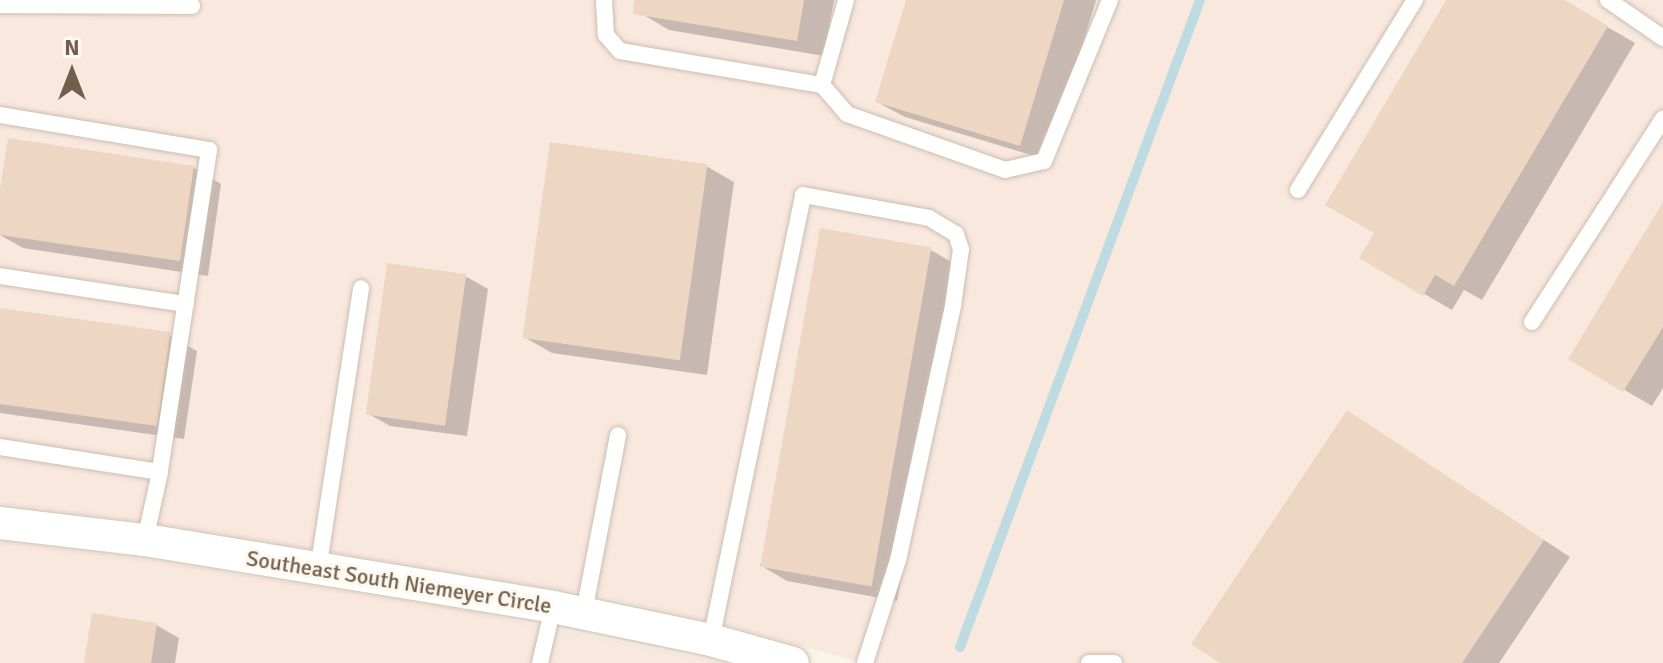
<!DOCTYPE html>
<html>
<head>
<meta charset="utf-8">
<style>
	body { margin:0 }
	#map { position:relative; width:1663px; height:663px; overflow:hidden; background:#faf5e9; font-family:Signika,sans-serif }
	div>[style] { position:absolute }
	.commercial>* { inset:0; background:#f9e8de }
	.shadow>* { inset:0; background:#0003 }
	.stream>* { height:10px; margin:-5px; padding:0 5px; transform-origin:5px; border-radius:5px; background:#bfdbe2 }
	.building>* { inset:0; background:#edd7c3; transform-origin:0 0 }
	.roads { filter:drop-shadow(0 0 2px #ccbeb0) drop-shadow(0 0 2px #ccbeb0) }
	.service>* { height:16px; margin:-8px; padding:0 8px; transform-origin:8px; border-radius:8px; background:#fff }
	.minor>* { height:32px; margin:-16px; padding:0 16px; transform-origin:16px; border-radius:16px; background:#fff }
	span { translate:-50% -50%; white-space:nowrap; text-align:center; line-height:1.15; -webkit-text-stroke:7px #fdf9ef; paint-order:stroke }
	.street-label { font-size:22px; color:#725e4f }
	.north { position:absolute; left:32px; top:32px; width:80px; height:80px; -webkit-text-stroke:6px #fdf9ef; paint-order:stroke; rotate:0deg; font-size:22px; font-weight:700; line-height:32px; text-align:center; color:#725e4f }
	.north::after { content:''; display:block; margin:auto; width:28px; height:36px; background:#725e4f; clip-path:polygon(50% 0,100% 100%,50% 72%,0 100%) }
</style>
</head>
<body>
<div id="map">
	<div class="commercial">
		<div style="clip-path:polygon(0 0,1663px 0,1663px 663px,863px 663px,715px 622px,587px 594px,147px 522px,0 504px)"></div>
		<div style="clip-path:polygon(0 542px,143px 559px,478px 613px,723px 663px,0 663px)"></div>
	</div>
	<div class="shadow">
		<div style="clip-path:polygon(644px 0,834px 0,824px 56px,669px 30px,642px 14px)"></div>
		<div style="clip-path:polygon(908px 0,1096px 0,1048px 160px,905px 117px,877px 102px)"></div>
		<div style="clip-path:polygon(1448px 0,1561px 0,1635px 43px,1482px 300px,1464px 290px,1452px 310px,1362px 258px,1376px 232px)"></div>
		<div style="clip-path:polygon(9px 140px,194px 168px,221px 184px,208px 276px,23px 248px,0 235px,0 203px)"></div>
		<div style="clip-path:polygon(706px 166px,734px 182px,707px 375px,552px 353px,524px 337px)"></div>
		<div style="clip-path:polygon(1663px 206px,1663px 388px,1652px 406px,1570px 358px)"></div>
		<div style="clip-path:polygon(931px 250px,958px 266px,897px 601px,787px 581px,760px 565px)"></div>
		<div style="clip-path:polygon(465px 276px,488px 289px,467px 436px,390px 426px,367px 413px)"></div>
		<div style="clip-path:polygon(0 310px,169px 335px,197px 351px,184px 439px,0 413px)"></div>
		<div style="clip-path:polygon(1348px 412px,1570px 557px,1499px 663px,1223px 663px)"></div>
		<div style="clip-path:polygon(156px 625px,179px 638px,175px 663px,86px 663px)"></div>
	</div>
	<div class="stream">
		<div style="left:960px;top:647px;width:690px;rotate:-69.65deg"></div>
	</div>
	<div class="building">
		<div style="clip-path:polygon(634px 0,804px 0,797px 41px,633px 14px)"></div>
		<div style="clip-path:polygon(906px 0,1064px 0,1020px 146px,875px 102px)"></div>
		<div style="clip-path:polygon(1446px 0,1565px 0,1608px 26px,1454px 286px,1435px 275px,1423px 296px,1359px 258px,1374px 233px,1325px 205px)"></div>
		<div style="clip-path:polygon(8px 138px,194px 166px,180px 261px,0 235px,0 189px)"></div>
		<div style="left:550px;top:142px;width:159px;height:198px;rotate:8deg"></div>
		<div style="clip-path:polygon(1663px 202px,1663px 327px,1623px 392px,1568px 359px)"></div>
		<div style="left:820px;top:228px;width:113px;height:344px;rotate:10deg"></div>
		<div style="left:387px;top:263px;width:80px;height:153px;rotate:8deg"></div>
		<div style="left:0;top:308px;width:172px;height:95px;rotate:8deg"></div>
		<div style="clip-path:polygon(1347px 410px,1544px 540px,1462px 663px,1220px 663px,1191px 644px)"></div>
		<div style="clip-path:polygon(92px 613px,157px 623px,151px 663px,84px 663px)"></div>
	</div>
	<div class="roads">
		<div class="service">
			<div style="left:604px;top:0;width:35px;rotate:87deg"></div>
			<div style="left:606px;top:35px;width:21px;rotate:49deg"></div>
			<div style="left:620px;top:51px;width:205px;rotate:9.6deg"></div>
			<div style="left:822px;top:85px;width:88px;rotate:-74.2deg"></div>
			<div style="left:1608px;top:0;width:67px;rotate:34.6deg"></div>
			<div style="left:0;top:5px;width:192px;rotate:0.3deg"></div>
			<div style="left:822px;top:85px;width:38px;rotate:49deg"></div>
			<div style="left:847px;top:114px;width:168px;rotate:19.5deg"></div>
			<div style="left:1005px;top:170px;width:40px;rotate:-13deg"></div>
			<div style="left:1044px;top:161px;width:174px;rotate:-67.7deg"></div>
			<div style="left:0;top:115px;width:212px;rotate:9.5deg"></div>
			<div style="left:209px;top:150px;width:326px;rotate:98.7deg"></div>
			<div style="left:160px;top:472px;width:70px;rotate:102.4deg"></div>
			<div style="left:1298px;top:190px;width:223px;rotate:-58.4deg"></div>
			<div style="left:0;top:276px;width:188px;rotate:8.6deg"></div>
			<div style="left:1532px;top:322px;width:242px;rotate:-57.2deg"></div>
			<div style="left:0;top:447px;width:162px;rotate:8.9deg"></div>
			<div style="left:318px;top:570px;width:285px;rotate:-81.3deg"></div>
			<div style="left:584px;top:612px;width:180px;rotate:-79.1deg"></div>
			<div style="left:711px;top:640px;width:454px;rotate:-78.3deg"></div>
			<div style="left:803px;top:195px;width:128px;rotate:10.3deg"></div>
			<div style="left:929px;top:218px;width:31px;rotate:31deg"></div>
			<div style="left:956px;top:234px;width:16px;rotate:72deg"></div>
			<div style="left:961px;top:249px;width:58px;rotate:98deg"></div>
			<div style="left:953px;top:306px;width:260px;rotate:102.2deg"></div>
			<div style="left:898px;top:560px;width:108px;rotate:107.8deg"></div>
			<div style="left:540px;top:663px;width:57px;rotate:-76.9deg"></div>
			<div style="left:1089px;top:663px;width:25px"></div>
		</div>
		<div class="minor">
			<div style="left:0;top:523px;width:146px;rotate:6.7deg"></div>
			<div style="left:145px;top:540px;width:413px;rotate:9.3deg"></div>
			<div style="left:553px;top:607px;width:161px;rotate:11.8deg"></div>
			<div style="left:711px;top:640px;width:85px;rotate:15.7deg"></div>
		</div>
	</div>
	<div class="street-label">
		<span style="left:399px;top:582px;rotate:9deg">Southeast South Niemeyer Circle</span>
	</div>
	<div class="north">N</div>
</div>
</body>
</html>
